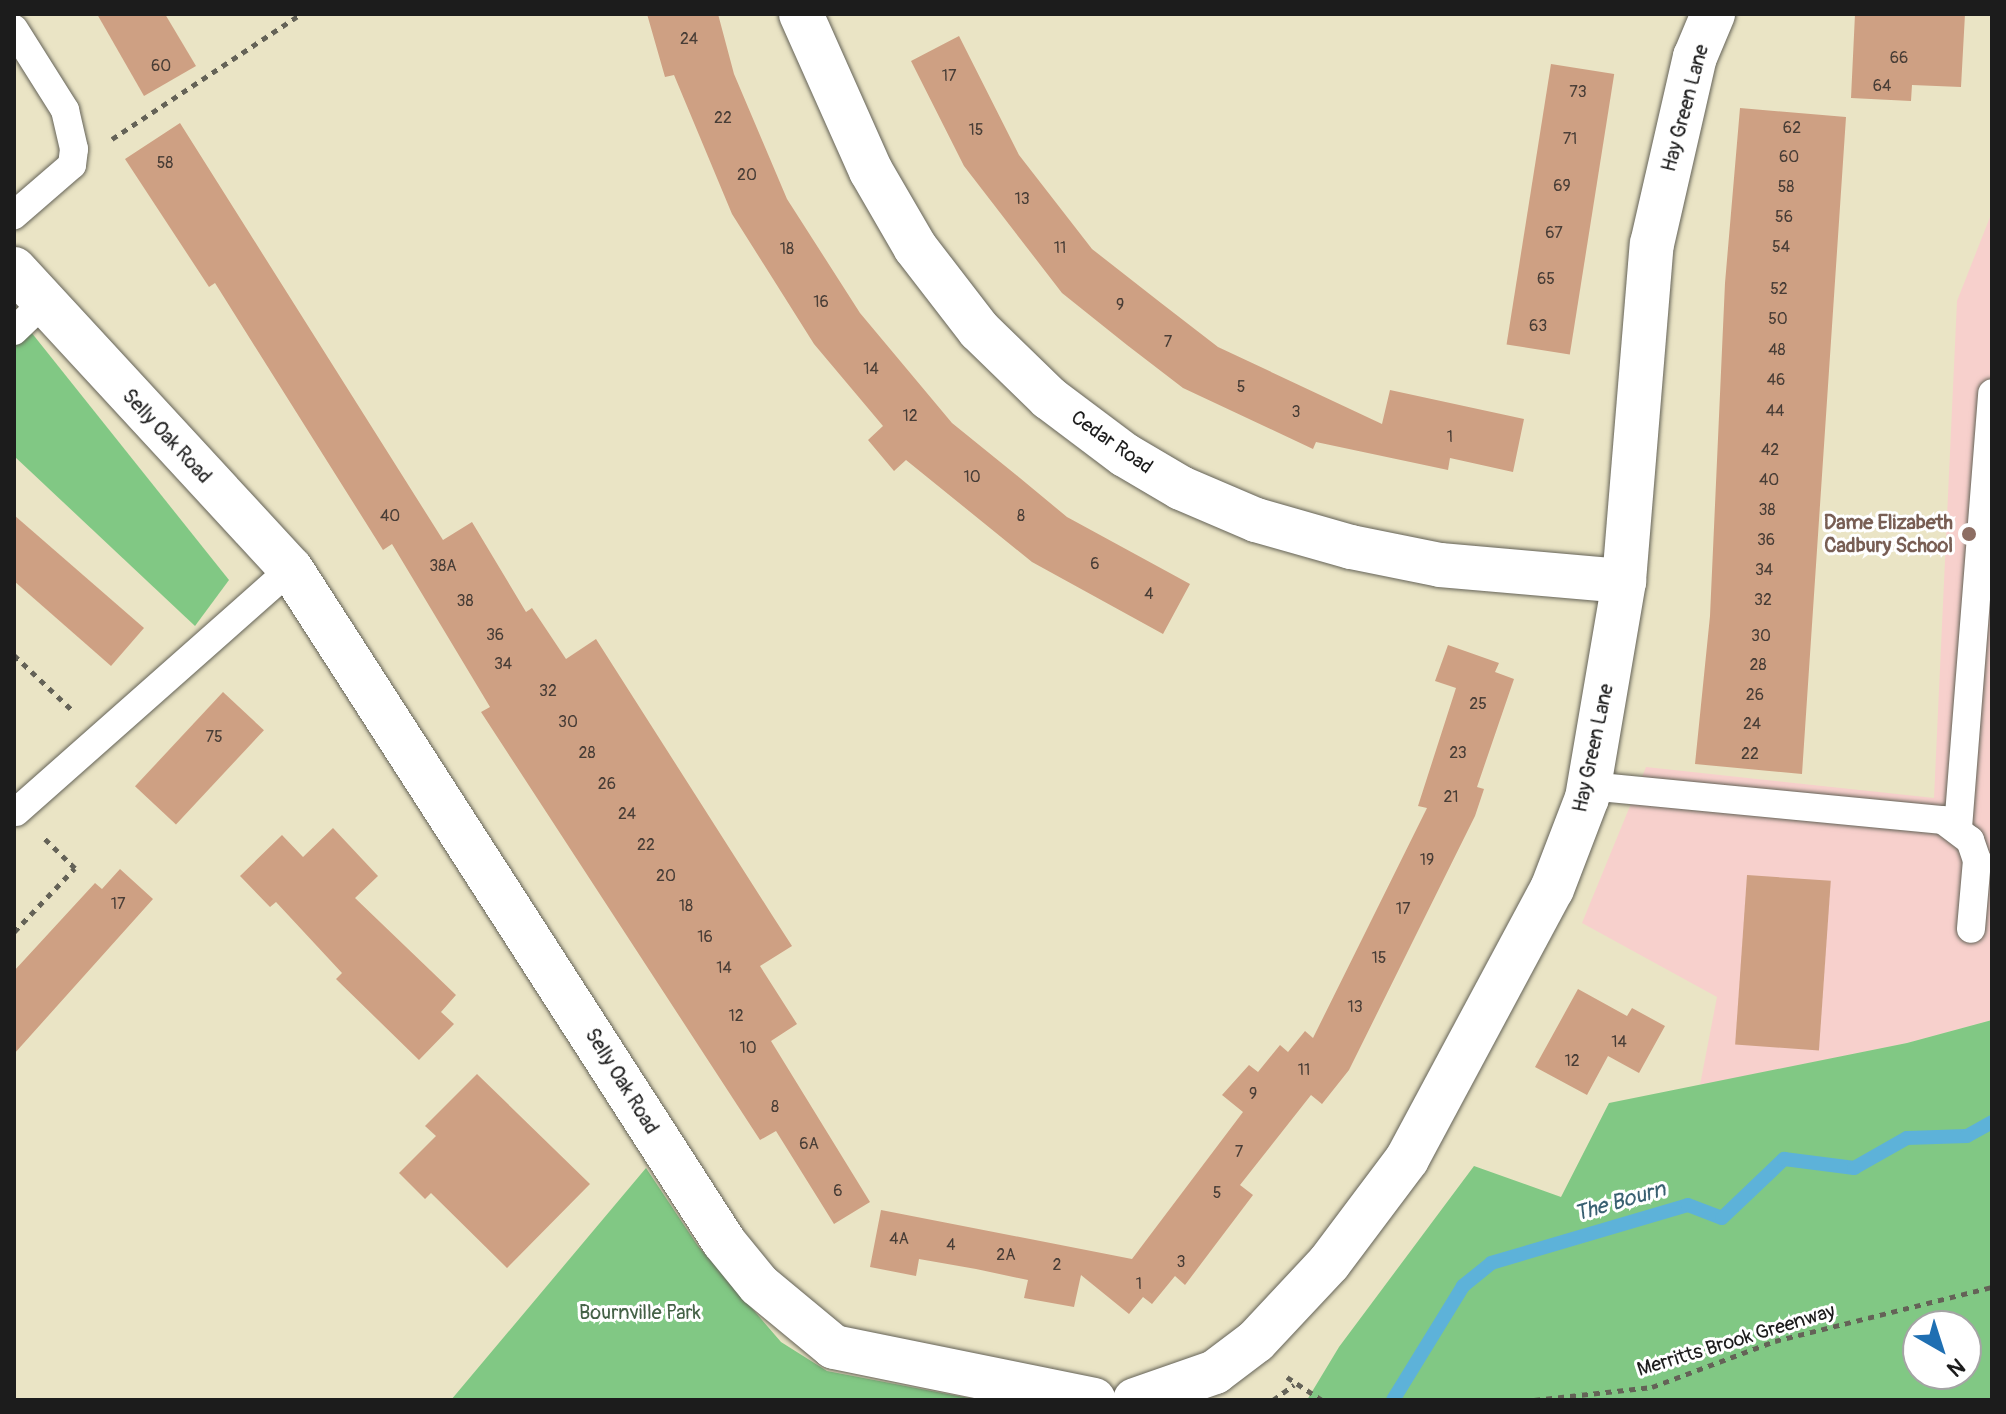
<!DOCTYPE html>
<html>
<head>
<meta charset="utf-8">
<style>
	body { margin:0 }
	#map { position:relative; width:2006px; height:1414px; overflow:hidden; background:#eae4c5; font-family:Pangolin,sans-serif }
	div>[style] { position:absolute }
	.built>* { inset:0; background:#f7d0cc }
	.green>* { inset:0; background:#81c884 }
	.stream>* { height:14px; margin:-7px; padding:0 7px; transform-origin:7px; border-radius:7px; background:#5db2d9 }
	.building>* { inset:0; background:#cea083; transform-origin:0 0 }
	.path>* { height:5px; margin-top:-2.5px; transform-origin:0; background:repeating-linear-gradient(90deg,#646257 0 6px,transparent 0 12px) }
	.roads { filter:drop-shadow(0 0 2px #646257) drop-shadow(0 0 2px #646257) }
	.service>* { height:28px; margin:-14px; padding:0 14px; transform-origin:14px; border-radius:14px; background:#fff }
	.minor>* { height:44px; margin:-22px; padding:0 22px; transform-origin:22px; border-radius:22px; background:#fff }
	.tertiary>* { height:44px; margin:-22px; padding:0 22px; transform-origin:22px; border-radius:22px; background:#fff }
	.dots>* { width:22px; height:22px; translate:-50% -50%; box-sizing:border-box; border:4px solid #fff; border-radius:50% }
	span { translate:-50% -50%; white-space:nowrap; text-align:center; line-height:1.15; -webkit-text-stroke:6px #fff; paint-order:stroke }
	.number-label { font-size:16px; color:#483d36 }
	.number-label span { -webkit-text-stroke-width:0 }
	.street-label { font-size:20px; color:#1c1c1c }
	.education-label { font-size:20px; color:#785e54; font-weight:700 }
	.right { translate:-100% -50%; text-align:right }
	.park-label { font-size:20px; color:#446146 }
	.water-label { font-size:22px; color:#396071; font-style:italic }
	.frame { position:absolute; inset:0; border:16px solid #1c1c1c; pointer-events:none }
	.north { position:absolute; left:1902px; top:1310px; width:80px; height:80px; box-sizing:border-box; background:#fff; border:2px solid #a4a4a4; border-radius:50%; rotate:141deg; font-size:22px; font-weight:700; line-height:32px; text-align:center; color:#1c1c1c }
	.north::after { content:''; display:block; margin:auto; width:28px; height:36px; background:#1f6fb2; clip-path:polygon(50% 0,100% 100%,50% 72%,0 100%) }
</style>
</head>
<body>
<div id="map">
	<div class="built">
		<div style="clip-path:polygon(1992px 212px,1992px 1020px,1907px 1043px,1700px 1085px,1717px 997px,1582px 923px,1646px 767px,1934px 798px,1957px 301px)"></div>
	</div>
	<div class="green">
		<div style="clip-path:polygon(27px 327px,229px 580px,195px 626px,14px 456px,14px 340px)"></div>
		<div style="clip-path:polygon(evenodd,1992px 1020px,1992px 1400px,1307px 1400px,1339px 1347px,1474px 1166px,1561px 1197px,1609px 1103px,1907px 1043px,1992px 1020px,1918px 1326px,1966px 1326px,1966px 1374px,1918px 1374px,1918px 1326px)"></div>
		<div style="clip-path:polygon(646px 1168px,698px 1246px,781px 1342px,827px 1371px,979px 1400px,451px 1400px)"></div>
	</div>
	<div class="stream">
		<div style="left:1393px;top:1400px;width:134px;rotate:-58.4deg"></div>
		<div style="left:1463px;top:1286px;width:36px;rotate:-39deg"></div>
		<div style="left:1491px;top:1263px;width:205px;rotate:-16.4deg"></div>
		<div style="left:1688px;top:1205px;width:36px;rotate:21deg"></div>
		<div style="left:1722px;top:1218px;width:86px;rotate:-43.6deg"></div>
		<div style="left:1784px;top:1159px;width:71px;rotate:7.3deg"></div>
		<div style="left:1854px;top:1168px;width:61px;rotate:-29.5deg"></div>
		<div style="left:1907px;top:1138px;width:60px;rotate:-1.9deg"></div>
		<div style="left:1967px;top:1136px;width:29px;rotate:-29deg"></div>
	</div>
	<div class="building">
		<div style="clip-path:polygon(97px 14px,165px 14px,196px 66px,144px 96px)"></div>
		<div style="clip-path:polygon(647px 14px,718px 14px,734px 74px,787px 199px,860px 313px,952px 423px,1015px 474px,1067px 517px,1190px 584px,1163px 634px,1032px 562px,906px 460px,894px 471px,868px 440px,883px 426px,814px 344px,732px 214px,674px 75px,665px 77px)"></div>
		<div style="clip-path:polygon(1855px 14px,1965px 14px,1961px 87px,1912px 85px,1911px 101px,1851px 98px)"></div>
		<div style="clip-path:polygon(959px 36px,1019px 155px,1092px 249px,1161px 303px,1218px 347px,1382px 424px,1390px 390px,1524px 419px,1513px 472px,1450px 458px,1448px 470px,1316px 442px,1313px 449px,1183px 388px,1127px 345px,1062px 293px,964px 166px,911px 61px)"></div>
		<div style="left:1551px;top:64px;width:64px;height:284px;rotate:9deg"></div>
		<div style="clip-path:polygon(1740px 108px,1846px 117px,1802px 774px,1695px 764px,1710px 616px,1725px 283px)"></div>
		<div style="clip-path:polygon(180px 123px,443px 540px,472px 522px,526px 612px,532px 608px,566px 659px,596px 639px,772px 915px,792px 946px,760px 966px,797px 1024px,771px 1041px,870px 1202px,834px 1224px,776px 1131px,760px 1140px,481px 712px,490px 707px,392px 544px,383px 550px,215px 283px,209px 287px,125px 159px)"></div>
		<div style="clip-path:polygon(14px 515px,144px 628px,111px 666px,14px 581px)"></div>
		<div style="clip-path:polygon(1448px 645px,1499px 663px,1495px 672px,1514px 679px,1477px 787px,1484px 789px,1475px 816px,1349px 1070px,1322px 1104px,1311px 1095px,1240px 1185px,1253px 1195px,1185px 1285px,1175px 1276px,1152px 1304px,1143px 1297px,1129px 1314px,1081px 1275px,1074px 1307px,1024px 1298px,1028px 1280px,976px 1269px,919px 1259px,916px 1276px,870px 1267px,881px 1210px,1132px 1259px,1243px 1112px,1222px 1095px,1249px 1065px,1258px 1072px,1280px 1045px,1288px 1052px,1305px 1031px,1313px 1038px,1427px 808px,1418px 806px,1456px 688px,1435px 681px)"></div>
		<div style="left:223px;top:692px;width:56px;height:129px;rotate:43deg"></div>
		<div style="clip-path:polygon(333px 828px,378px 876px,355px 898px,456px 995px,441px 1012px,454px 1024px,419px 1060px,336px 979px,342px 973px,276px 902px,270px 907px,240px 876px,282px 835px,303px 857px)"></div>
		<div style="clip-path:polygon(120px 869px,153px 899px,14px 1054px,14px 971px,95px 883px,102px 889px)"></div>
		<div style="left:1747px;top:875px;width:84px;height:170px;rotate:4deg"></div>
		<div style="clip-path:polygon(1578px 989px,1627px 1016px,1632px 1008px,1665px 1026px,1639px 1073px,1608px 1056px,1587px 1095px,1535px 1067px)"></div>
		<div style="clip-path:polygon(477px 1074px,590px 1184px,507px 1268px,431px 1193px,425px 1199px,399px 1173px,436px 1136px,425px 1126px)"></div>
	</div>
	<div class="path">
		<div style="left:112px;top:139px;width:227px;rotate:-33.5deg"></div>
		<div style="left:14px;top:655px;width:83px;rotate:43.5deg"></div>
		<div style="left:14px;top:932px;width:88px;rotate:-46.4deg"></div>
		<div style="left:75px;top:868px;width:43px;rotate:-135.9deg"></div>
		<div style="left:1287px;top:1377px;width:42px;rotate:33.3deg"></div>
		<div style="left:1273px;top:1400px;width:26px;rotate:-36deg"></div>
		<div style="left:1534px;top:1400px;width:119px;rotate:-6.3deg"></div>
		<div style="left:1652px;top:1387px;width:131px;rotate:-20.5deg"></div>
		<div style="left:1775px;top:1341px;width:224px;rotate:-14deg"></div>
	</div>
	<div class="roads">
		<div class="service">
			<div style="left:14px;top:29px;width:96px;rotate:57.8deg"></div>
			<div style="left:65px;top:110px;width:40px;rotate:77deg"></div>
			<div style="left:74px;top:149px;width:16px;rotate:97deg"></div>
			<div style="left:72px;top:165px;width:77px;rotate:139.2deg"></div>
			<div style="left:14px;top:331px;width:42px;rotate:-44deg"></div>
			<div style="left:1589px;top:786px;width:356px;rotate:5.5deg"></div>
			<div style="left:1943px;top:820px;width:34px;rotate:37deg"></div>
			<div style="left:1970px;top:840px;width:21px;rotate:71deg"></div>
			<div style="left:1977px;top:860px;width:69px;rotate:95deg"></div>
			<div style="left:16px;top:812px;width:367px;rotate:-41.5deg"></div>
			<div style="left:1958px;top:828px;width:436px;rotate:-85.5deg"></div>
		</div>
		<div class="minor">
			<div style="left:801px;top:14px;width:172px;rotate:66deg"></div>
			<div style="left:871px;top:171px;width:88px;rotate:59.9deg"></div>
			<div style="left:915px;top:247px;width:105px;rotate:52.4deg"></div>
			<div style="left:979px;top:330px;width:98px;rotate:44.2deg"></div>
			<div style="left:1049px;top:398px;width:95px;rotate:36.9deg"></div>
			<div style="left:1125px;top:455px;width:65px;rotate:30.5deg"></div>
			<div style="left:1181px;top:488px;width:82px;rotate:23.1deg"></div>
			<div style="left:1256px;top:520px;width:99px;rotate:15.9deg"></div>
			<div style="left:1351px;top:547px;width:91px;rotate:11.4deg"></div>
			<div style="left:1440px;top:565px;width:185px;rotate:5deg"></div>
		</div>
		<div class="tertiary">
			<div style="left:14px;top:269px;width:408px;rotate:47.3deg"></div>
			<div style="left:291px;top:569px;width:800px;rotate:57.24deg"></div>
			<div style="left:724px;top:1242px;width:55px;rotate:50.9deg"></div>
			<div style="left:759px;top:1285px;width:97px;rotate:39.6deg"></div>
			<div style="left:834px;top:1347px;width:265px;rotate:11.5deg"></div>
			<div style="left:1135px;top:1400px;width:85px;rotate:-19.3deg"></div>
			<div style="left:1215px;top:1372px;width:51px;rotate:-37.1deg"></div>
			<div style="left:1256px;top:1341px;width:107px;rotate:-46.9deg"></div>
			<div style="left:1329px;top:1263px;width:130px;rotate:-53.1deg"></div>
			<div style="left:1407px;top:1159px;width:306px;rotate:-61.8deg"></div>
			<div style="left:1552px;top:889px;width:97px;rotate:-69deg"></div>
			<div style="left:1587px;top:798px;width:220px;rotate:-80.3deg"></div>
			<div style="left:1624px;top:581px;width:338px;rotate:-85.3deg"></div>
			<div style="left:1652px;top:244px;width:192px;rotate:-77.1deg"></div>
			<div style="left:1695px;top:57px;width:47px;rotate:-67.3deg"></div>
		</div>
	</div>
	<div class="dots">
		<div style="left:1969px;top:534px;background:#8d6e63"></div>
	</div>
	<div class="number-label">
		<span style="left:689px;top:39px">24</span>
		<span style="left:1899px;top:58px">66</span>
		<span style="left:161px;top:66px">60</span>
		<span style="left:949px;top:76px">17</span>
		<span style="left:1882px;top:86px">64</span>
		<span style="left:1578px;top:92px">73</span>
		<span style="left:723px;top:118px">22</span>
		<span style="left:1792px;top:128px">62</span>
		<span style="left:976px;top:130px">15</span>
		<span style="left:1570px;top:139px">71</span>
		<span style="left:1789px;top:157px">60</span>
		<span style="left:165px;top:163px">58</span>
		<span style="left:747px;top:175px">20</span>
		<span style="left:1562px;top:186px">69</span>
		<span style="left:1786px;top:187px">58</span>
		<span style="left:1022px;top:199px">13</span>
		<span style="left:1784px;top:217px">56</span>
		<span style="left:1554px;top:233px">67</span>
		<span style="left:1781px;top:247px">54</span>
		<span style="left:1060px;top:248px">11</span>
		<span style="left:787px;top:249px">18</span>
		<span style="left:1546px;top:279px">65</span>
		<span style="left:1779px;top:289px">52</span>
		<span style="left:821px;top:302px">16</span>
		<span style="left:1120px;top:305px">9</span>
		<span style="left:1778px;top:319px">50</span>
		<span style="left:1538px;top:326px">63</span>
		<span style="left:1168px;top:342px">7</span>
		<span style="left:1777px;top:350px">48</span>
		<span style="left:871px;top:369px">14</span>
		<span style="left:1776px;top:380px">46</span>
		<span style="left:1241px;top:387px">5</span>
		<span style="left:1775px;top:411px">44</span>
		<span style="left:1296px;top:412px">3</span>
		<span style="left:910px;top:416px">12</span>
		<span style="left:1450px;top:437px">1</span>
		<span style="left:1770px;top:450px">42</span>
		<span style="left:972px;top:477px">10</span>
		<span style="left:1769px;top:480px">40</span>
		<span style="left:1767px;top:510px">38</span>
		<span style="left:390px;top:516px">40</span>
		<span style="left:1021px;top:516px">8</span>
		<span style="left:1766px;top:540px">36</span>
		<span style="left:1095px;top:564px">6</span>
		<span style="left:443px;top:566px">38A</span>
		<span style="left:1764px;top:570px">34</span>
		<span style="left:1149px;top:594px">4</span>
		<span style="left:1763px;top:600px">32</span>
		<span style="left:465px;top:601px">38</span>
		<span style="left:495px;top:635px">36</span>
		<span style="left:1761px;top:636px">30</span>
		<span style="left:503px;top:664px">34</span>
		<span style="left:1758px;top:665px">28</span>
		<span style="left:548px;top:691px">32</span>
		<span style="left:1755px;top:695px">26</span>
		<span style="left:1478px;top:704px">25</span>
		<span style="left:568px;top:722px">30</span>
		<span style="left:1752px;top:724px">24</span>
		<span style="left:214px;top:737px">75</span>
		<span style="left:587px;top:753px">28</span>
		<span style="left:1458px;top:753px">23</span>
		<span style="left:1750px;top:754px">22</span>
		<span style="left:607px;top:784px">26</span>
		<span style="left:1451px;top:797px">21</span>
		<span style="left:627px;top:814px">24</span>
		<span style="left:646px;top:845px">22</span>
		<span style="left:1427px;top:860px">19</span>
		<span style="left:666px;top:876px">20</span>
		<span style="left:118px;top:904px">17</span>
		<span style="left:686px;top:906px">18</span>
		<span style="left:1403px;top:909px">17</span>
		<span style="left:705px;top:937px">16</span>
		<span style="left:1379px;top:958px">15</span>
		<span style="left:724px;top:968px">14</span>
		<span style="left:1355px;top:1007px">13</span>
		<span style="left:736px;top:1016px">12</span>
		<span style="left:1619px;top:1042px">14</span>
		<span style="left:748px;top:1048px">10</span>
		<span style="left:1572px;top:1061px">12</span>
		<span style="left:1304px;top:1070px">11</span>
		<span style="left:1253px;top:1094px">9</span>
		<span style="left:775px;top:1107px">8</span>
		<span style="left:809px;top:1144px">6A</span>
		<span style="left:1239px;top:1152px">7</span>
		<span style="left:838px;top:1191px">6</span>
		<span style="left:1217px;top:1193px">5</span>
		<span style="left:899px;top:1239px">4A</span>
		<span style="left:951px;top:1245px">4</span>
		<span style="left:1006px;top:1255px">2A</span>
		<span style="left:1181px;top:1262px">3</span>
		<span style="left:1057px;top:1265px">2</span>
		<span style="left:1139px;top:1284px">1</span>
	</div>
	<div class="street-label">
		<span style="left:1685px;top:108px;rotate:-75deg">Hay Green Lane</span>
		<span style="left:167px;top:436px;rotate:47deg">Selly Oak Road</span>
		<span style="left:1112px;top:442px;rotate:35deg">Cedar Road</span>
		<span style="left:1593px;top:748px;rotate:-78deg">Hay Green Lane</span>
		<span style="left:622px;top:1081px;rotate:58deg">Selly Oak Road</span>
		<span style="left:1736px;top:1340px;rotate:-17deg">Merritts Brook Greenway</span>
	</div>
	<div class="education-label">
		<span class="right" style="left:1953px;top:534px">Dame Elizabeth<br>Cadbury School</span>
	</div>
	<div class="park-label">
		<span style="left:640px;top:1312px">Bournville Park</span>
	</div>
	<div class="water-label">
		<span style="left:1620px;top:1202px;rotate:-16deg">The Bourn</span>
	</div>
	<div class="frame"></div>
	<div class="north">N</div>
</div>
</body>
</html>
